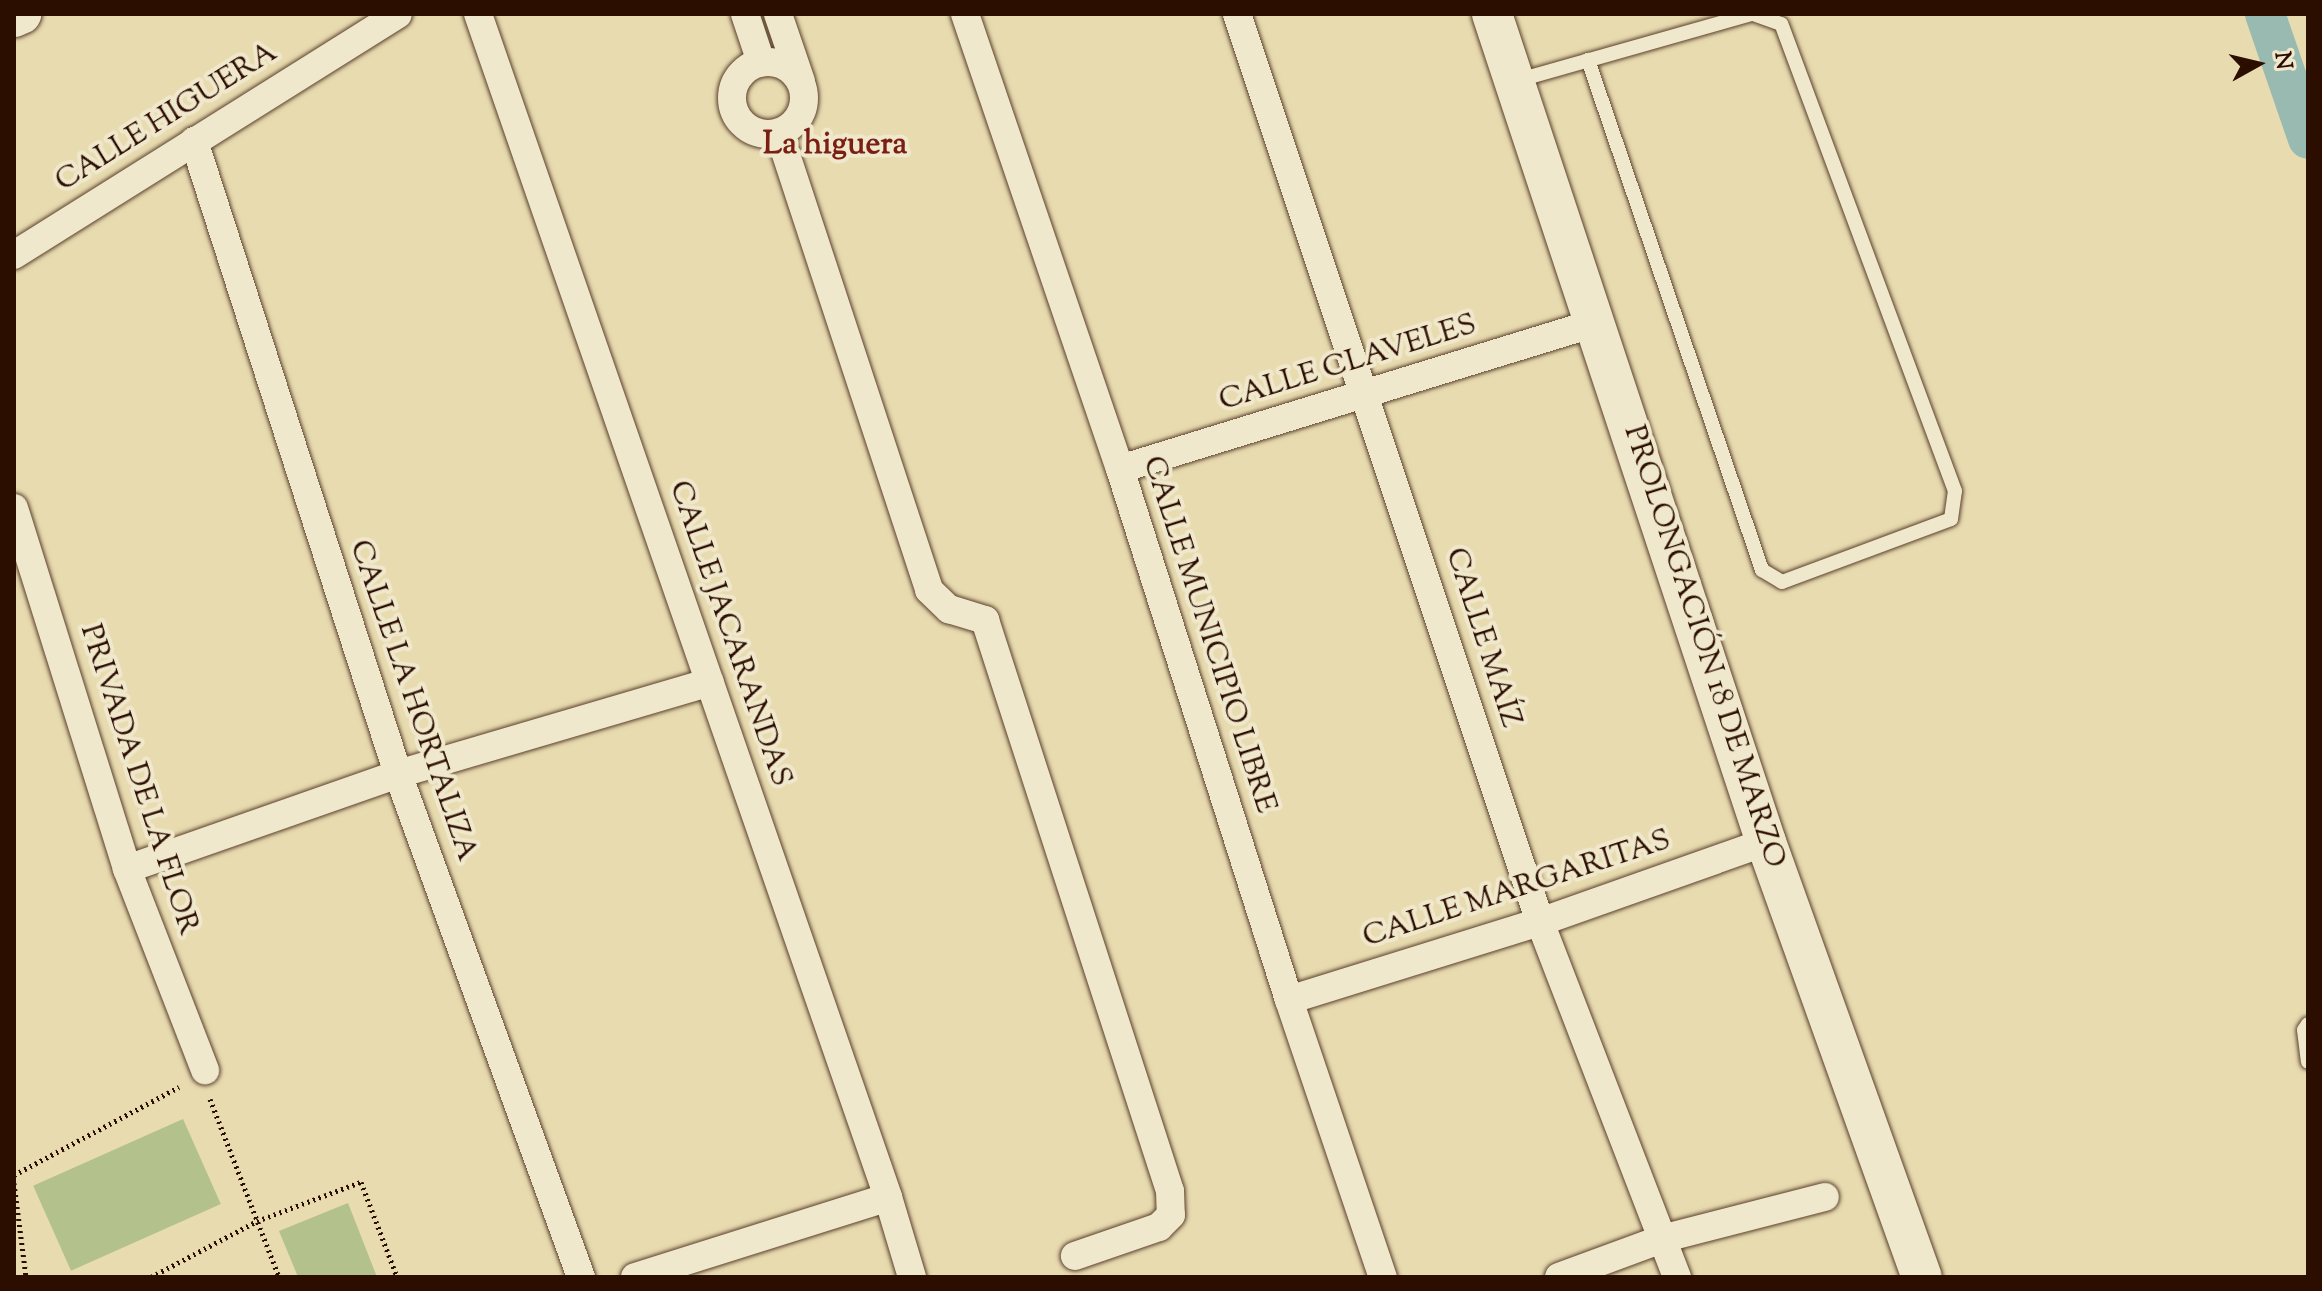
<!DOCTYPE html>
<html>
<head>
<meta charset="utf-8">
<style>
	body { margin:0 }
	#map { position:relative; width:2322px; height:1291px; overflow:hidden; background:#e8dbb0; font-family:"Sorts Mill Goudy",serif }
	div>[style] { position:absolute }
	.green>* { inset:0; background:#b3c18d; transform-origin:0 0 }
	.canal>* { height:40px; margin:-20px; padding:0 20px; transform-origin:20px; border-radius:20px; background:#98bab1 }
	.path>* { height:5px; margin-top:-2.5px; transform-origin:0; background:repeating-linear-gradient(90deg,#2c0e00 0 2px,transparent 0 6px) }
	.roads { filter:drop-shadow(0 0 2px #5b412c) drop-shadow(0 0 2px #5b412c) }
	.lane>* { height:14px; margin:-7px; padding:0 7px; transform-origin:7px; border-radius:7px; background:#f0e8cc }
	.street>* { height:28px; margin:-14px; padding:0 14px; transform-origin:14px; border-radius:14px; background:#f0e8cc }
	.street>.ring { margin:-14px; padding:0; box-sizing:content-box; background:none; border:28px solid #f0e8cc; border-radius:50% }
	.secondary>* { height:40px; margin:-20px; padding:0 20px; transform-origin:20px; border-radius:20px; background:#f0e8cc }
	span { translate:-50% -50%; white-space:nowrap; text-align:center; line-height:1.15; -webkit-text-stroke:8px #f0e8cc; paint-order:stroke }
	.street-label { font-size:30px; color:#2c0e00 }
	.neighbourhood-label { font-size:32px; color:#7a1f14; font-weight:700 }
	.frame { position:absolute; inset:0; border:16px solid #2c0e00; pointer-events:none }
	.north { position:absolute; left:2218px; top:24px; width:80px; height:80px; -webkit-text-stroke:6px #f0e8cc; paint-order:stroke; rotate:82deg; font-size:22px; font-weight:700; line-height:32px; text-align:center; color:#2c0e00 }
	.north::after { content:''; display:block; margin:auto; width:28px; height:36px; background:#2c0e00; clip-path:polygon(50% 0,100% 100%,50% 72%,0 100%) }
</style>
</head>
<body>
<div id="map">
	<div class="green">
		<div style="left:183px;top:1119px;width:93px;height:164px;rotate:66deg"></div>
		<div style="clip-path:polygon(348px 1203px,377px 1277px,298px 1277px,279px 1231px)"></div>
	</div>
	<div class="canal">
		<div style="left:2265px;top:14px;width:132px;rotate:71deg"></div>
	</div>
	<div class="path">
		<div style="left:210px;top:1099px;width:191px;rotate:68.8deg"></div>
		<div style="left:14px;top:1175px;width:187px;rotate:-28.1deg"></div>
		<div style="left:14px;top:1183px;width:95px;rotate:82.7deg"></div>
		<div style="left:151px;top:1277px;width:120px;rotate:-27.8deg"></div>
		<div style="left:257px;top:1221px;width:111px;rotate:-20.6deg"></div>
		<div style="left:361px;top:1182px;width:102px;rotate:69.2deg"></div>
	</div>
	<div class="roads">
		<div class="lane">
			<div style="left:1588px;top:60px;width:539px;rotate:71.16deg"></div>
			<div style="left:1762px;top:570px;width:23px;rotate:31deg"></div>
			<div style="left:1782px;top:582px;width:180px;rotate:-20.4deg"></div>
			<div style="left:1951px;top:519px;width:28px;rotate:-82deg"></div>
			<div style="left:1955px;top:491px;width:498px;rotate:-110.4deg"></div>
			<div style="left:1781px;top:24px;width:29px;rotate:-160deg"></div>
			<div style="left:1515px;top:81px;width:245px;rotate:-15.8deg"></div>
			<div style="left:2308px;top:1024px;width:7px;rotate:124deg"></div>
			<div style="left:2304px;top:1030px;width:32px;rotate:83deg"></div>
		</div>
		<div class="street">
			<div style="left:478px;top:14px;width:1252px;rotate:70.88deg"></div>
			<div style="left:888px;top:1197px;width:84px;rotate:73.3deg"></div>
			<div style="left:745px;top:14px;width:51px;rotate:71.6deg"></div>
			<div style="left:778px;top:14px;width:71px;rotate:71.1deg"></div>
			<div style="left:965px;top:14px;width:481px;rotate:71.2deg"></div>
			<div style="left:1120px;top:469px;width:557px;rotate:72.35deg"></div>
			<div style="left:1289px;top:1000px;width:293px;rotate:71.3deg"></div>
			<div style="left:1237px;top:14px;width:957px;rotate:71.55deg"></div>
			<div style="left:1540px;top:922px;width:381px;rotate:68.9deg"></div>
			<div class="ring" style="left:732px;top:62px;width:44px;height:44px"></div>
			<div style="left:779px;top:133px;width:481px;rotate:71.8deg"></div>
			<div style="left:929px;top:590px;width:28px;rotate:44deg"></div>
			<div style="left:949px;top:609px;width:38px;rotate:17deg"></div>
			<div style="left:985px;top:620px;width:600px;rotate:72.05deg"></div>
			<div style="left:1170px;top:1191px;width:24px;rotate:88deg"></div>
			<div style="left:1171px;top:1215px;width:17px;rotate:135deg"></div>
			<div style="left:1159px;top:1227px;width:89px;rotate:161deg"></div>
			<div style="left:194px;top:141px;width:665px;rotate:72.14deg"></div>
			<div style="left:398px;top:774px;width:535px;rotate:70.01deg"></div>
			<div style="left:14px;top:255px;width:453px;rotate:-32.1deg"></div>
			<div style="left:1120px;top:469px;width:498px;rotate:-17.1deg"></div>
			<div style="left:14px;top:508px;width:378px;rotate:72.6deg"></div>
			<div style="left:127px;top:869px;width:216px;rotate:68.8deg"></div>
			<div style="left:127px;top:869px;width:287px;rotate:-19.3deg"></div>
			<div style="left:398px;top:774px;width:325px;rotate:-16.4deg"></div>
			<div style="left:1289px;top:1000px;width:263px;rotate:-17.3deg"></div>
			<div style="left:1540px;top:922px;width:240px;rotate:-19.5deg"></div>
			<div style="left:635px;top:1277px;width:265px;rotate:-17.5deg"></div>
			<div style="left:1559px;top:1277px;width:113px;rotate:-20.2deg"></div>
			<div style="left:1665px;top:1238px;width:165px;rotate:-14.4deg"></div>
		</div>
		<div class="secondary">
			<div style="left:1492px;top:14px;width:872px;rotate:71.69deg"></div>
			<div style="left:1766px;top:842px;width:462px;rotate:70.3deg"></div>
			<div style="left:14px;top:17px;width:8px;rotate:-23deg"></div>
		</div>
	</div>
	<div class="street-label">
		<span style="left:167px;top:118px;rotate:-32deg">CALLE HIGUERA</span>
		<span style="left:1348px;top:364px;rotate:-17deg">CALLE CLAVELES</span>
		<span style="left:729px;top:634px;rotate:71deg">CALLE JACARANDAS</span>
		<span style="left:1208px;top:635px;rotate:72deg">CALLE MUNICIPIO LIBRE</span>
		<span style="left:1482px;top:638px;rotate:72deg">CALLE MAÍZ</span>
		<span style="left:1703px;top:647px;rotate:72deg">PROLONGACIÓN 18 DE MARZO</span>
		<span style="left:412px;top:701px;rotate:71deg">CALLE LA HORTALIZA</span>
		<span style="left:138px;top:780px;rotate:72deg">PRIVADA DE LA FLOR</span>
		<span style="left:1517px;top:890px;rotate:-18deg">CALLE MARGARITAS</span>
	</div>
	<div class="neighbourhood-label">
		<span style="left:835px;top:145px">La higuera</span>
	</div>
	<div class="frame"></div>
	<div class="north">N</div>
</div>
</body>
</html>
